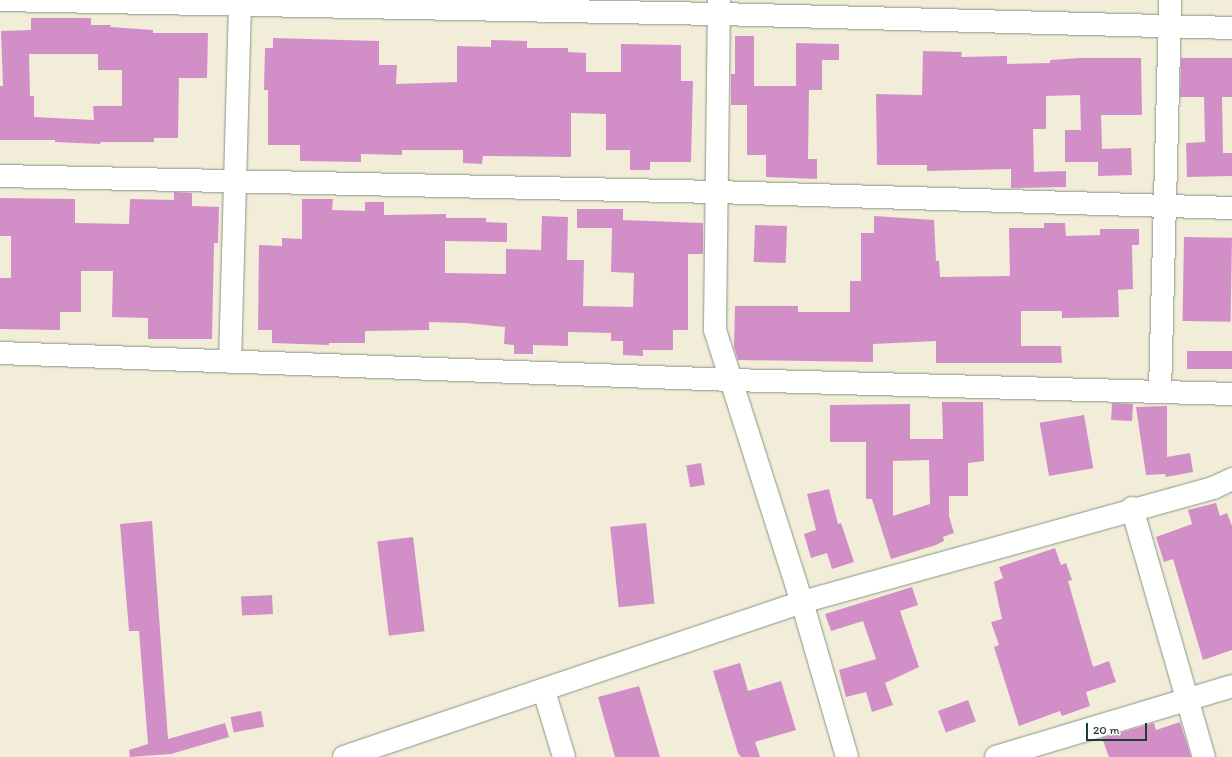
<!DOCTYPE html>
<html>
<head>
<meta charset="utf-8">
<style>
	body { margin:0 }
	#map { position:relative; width:1232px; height:757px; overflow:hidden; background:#f2edd8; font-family:Itim,sans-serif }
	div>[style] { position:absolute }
	.building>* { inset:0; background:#d28fc7; transform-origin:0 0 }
	.roads { filter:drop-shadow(0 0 1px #889586) drop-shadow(0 0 1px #889586) }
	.minor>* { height:22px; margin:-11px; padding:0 11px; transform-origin:11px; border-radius:11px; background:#fff }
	span { translate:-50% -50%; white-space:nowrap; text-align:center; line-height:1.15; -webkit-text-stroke:3.5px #fdfcf7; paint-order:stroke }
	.scale { position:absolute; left:1086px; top:723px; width:61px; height:18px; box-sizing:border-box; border:2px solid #1f3d34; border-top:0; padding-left:5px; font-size:12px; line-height:14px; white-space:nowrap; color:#1f3d34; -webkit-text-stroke:3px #fdfcf7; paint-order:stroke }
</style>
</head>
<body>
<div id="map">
	<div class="building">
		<div style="clip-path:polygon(evenodd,31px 18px,91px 18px,91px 25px,111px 25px,110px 27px,153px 30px,153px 33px,208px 33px,207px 78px,179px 78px,178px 138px,154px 138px,154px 142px,101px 142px,100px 144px,55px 142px,55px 140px,0 140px,0 86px,3px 86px,1px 31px,31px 30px,31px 18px,29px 54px,98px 54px,98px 70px,122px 70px,122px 106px,93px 106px,94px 120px,34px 117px,34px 96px,30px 96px,29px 54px)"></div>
		<div style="clip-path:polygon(735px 36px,754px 36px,754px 86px,796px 86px,796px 43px,839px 44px,839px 60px,822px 60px,822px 90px,809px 90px,808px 159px,817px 159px,817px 179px,766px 177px,766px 155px,747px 155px,747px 105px,731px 105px,731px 74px,735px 74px)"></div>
		<div style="clip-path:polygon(273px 38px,379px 41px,379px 65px,397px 65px,396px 84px,457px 82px,457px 46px,491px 47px,491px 40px,527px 41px,527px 48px,568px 48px,568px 52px,586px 53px,586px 72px,621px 72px,621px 44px,681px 45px,681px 81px,693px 81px,691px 162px,650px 162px,650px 170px,630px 170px,630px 150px,606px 150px,606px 114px,571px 113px,571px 157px,483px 156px,482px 164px,463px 163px,463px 150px,402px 150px,402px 155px,361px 154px,361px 162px,300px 161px,300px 145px,268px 145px,268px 90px,264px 90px,265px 48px,273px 48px)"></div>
		<div style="clip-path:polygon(923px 51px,962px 52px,961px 57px,1007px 56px,1007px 64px,1050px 63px,1050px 60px,1080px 58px,1141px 58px,1142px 115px,1101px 115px,1102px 149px,1131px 148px,1132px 175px,1098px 176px,1098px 162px,1065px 162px,1065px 130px,1081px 130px,1080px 95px,1046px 96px,1046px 129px,1033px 129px,1034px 172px,1066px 171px,1066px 187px,1011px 188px,1011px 169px,927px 171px,927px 165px,877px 165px,876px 94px,922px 95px)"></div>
		<div style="clip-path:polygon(1181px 58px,1232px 58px,1232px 97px,1222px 97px,1223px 153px,1232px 153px,1232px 176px,1187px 177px,1186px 143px,1205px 142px,1204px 97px,1180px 97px)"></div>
		<div style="clip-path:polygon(174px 192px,192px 193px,192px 206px,219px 207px,218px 243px,214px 243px,212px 339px,148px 339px,148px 318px,112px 317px,113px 271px,81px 271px,81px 312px,60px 312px,60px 330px,0 329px,0 278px,11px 278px,11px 236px,0 236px,0 198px,75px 199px,75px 223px,129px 224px,130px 199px,174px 200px)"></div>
		<div style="clip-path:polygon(302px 199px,333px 199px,332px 210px,365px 211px,365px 202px,384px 202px,384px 215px,446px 214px,446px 218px,486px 218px,486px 222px,507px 223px,507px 242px,445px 241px,445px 273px,506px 274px,506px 249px,541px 250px,542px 216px,568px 217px,567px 260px,584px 260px,583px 306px,633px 307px,634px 273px,611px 272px,612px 228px,577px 228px,577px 209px,623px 209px,623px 220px,703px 223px,703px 254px,688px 254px,688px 330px,673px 330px,673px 350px,643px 350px,643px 356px,623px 355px,623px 341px,611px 341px,611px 333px,568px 332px,568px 346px,533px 345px,533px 354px,514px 354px,514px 345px,504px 344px,505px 327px,465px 323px,429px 322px,429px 330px,365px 331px,365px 343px,329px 343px,329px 345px,272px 343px,272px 330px,258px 330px,259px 245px,282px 246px,282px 238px,302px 239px)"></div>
		<div style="clip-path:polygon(874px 216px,934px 220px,936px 261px,939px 261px,940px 277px,1010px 276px,1009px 228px,1044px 228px,1044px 223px,1065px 223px,1066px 236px,1100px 235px,1100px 229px,1139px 229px,1139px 245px,1132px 245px,1133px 289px,1118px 290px,1119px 317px,1062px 318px,1062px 311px,1021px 311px,1021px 346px,1061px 346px,1062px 363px,936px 363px,936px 341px,873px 344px,873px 362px,738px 360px,734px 347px,735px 306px,798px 306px,798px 312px,850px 312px,850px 281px,861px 281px,861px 233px,874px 233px)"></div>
		<div style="left:755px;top:225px;width:32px;height:37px;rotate:2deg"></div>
		<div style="left:1184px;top:237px;width:48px;height:84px;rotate:1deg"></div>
		<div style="left:1232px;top:351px;width:18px;height:45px;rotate:90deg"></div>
		<div style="clip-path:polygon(evenodd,942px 402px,983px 402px,984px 461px,968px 463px,968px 496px,949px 496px,949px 516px,954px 533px,943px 537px,944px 541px,936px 545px,891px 559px,872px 499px,866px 499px,866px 442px,830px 442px,830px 405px,910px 404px,910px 439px,943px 439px,942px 402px,929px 460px,930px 504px,893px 516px,893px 461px,929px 460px)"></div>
		<div style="left:1112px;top:403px;width:21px;height:17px;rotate:3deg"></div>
		<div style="clip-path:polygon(1167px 406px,1167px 457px,1190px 453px,1193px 472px,1166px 477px,1165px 474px,1146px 475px,1136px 407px)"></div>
		<div style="left:1084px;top:415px;width:54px;height:45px;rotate:80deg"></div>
		<div style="left:701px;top:463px;width:22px;height:15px;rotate:80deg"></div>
		<div style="clip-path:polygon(829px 489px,838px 524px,841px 523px,854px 562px,832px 569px,827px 553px,811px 558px,804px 534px,816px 530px,807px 494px)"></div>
		<div style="clip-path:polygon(1216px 503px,1220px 516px,1227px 513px,1232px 526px,1232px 650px,1203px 660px,1173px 559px,1164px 562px,1156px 537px,1192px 524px,1188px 510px)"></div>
		<div style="clip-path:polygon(152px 521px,168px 739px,225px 723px,229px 737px,171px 754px,130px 757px,129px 750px,148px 744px,139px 631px,129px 631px,120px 524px)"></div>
		<div style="left:646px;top:523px;width:81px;height:36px;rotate:84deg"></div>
		<div style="left:413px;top:537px;width:95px;height:36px;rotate:83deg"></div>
		<div style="clip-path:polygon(1055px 548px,1061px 565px,1066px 563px,1072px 580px,1068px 581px,1093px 667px,1109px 661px,1116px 682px,1086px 692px,1090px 706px,1062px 716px,1060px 711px,1019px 726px,994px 647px,999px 645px,991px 622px,1002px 619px,994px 582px,1003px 578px,999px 567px)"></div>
		<div style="clip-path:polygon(912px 587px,918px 605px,900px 611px,919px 667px,885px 683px,893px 705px,872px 712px,866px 692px,846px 697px,839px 670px,876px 659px,863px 621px,831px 631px,825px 614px)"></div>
		<div style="left:272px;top:595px;width:19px;height:31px;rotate:87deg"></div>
		<div style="clip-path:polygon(740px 663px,748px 691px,781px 681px,796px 730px,755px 742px,760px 757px,741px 757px,738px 753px,713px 671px)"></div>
		<div style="clip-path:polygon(639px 686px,660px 757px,615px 757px,598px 697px)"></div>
		<div style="left:968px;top:700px;width:23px;height:32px;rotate:70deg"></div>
		<div style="left:261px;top:711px;width:16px;height:31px;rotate:79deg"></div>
		<div style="clip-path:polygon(1180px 722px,1191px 757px,1109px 757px,1102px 738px,1154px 723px,1156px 730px)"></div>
	</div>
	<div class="roads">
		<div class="minor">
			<div style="left:0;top:0;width:719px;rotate:1.12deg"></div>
			<div style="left:719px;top:14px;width:513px;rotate:1.56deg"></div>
			<div style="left:719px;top:0;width:330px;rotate:90.7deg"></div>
			<div style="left:715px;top:330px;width:286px;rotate:72.3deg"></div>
			<div style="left:802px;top:602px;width:161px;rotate:73.8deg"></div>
			<div style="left:0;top:176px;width:717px;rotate:1.28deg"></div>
			<div style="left:717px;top:192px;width:515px;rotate:1.78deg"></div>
			<div style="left:0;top:353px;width:732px;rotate:2.11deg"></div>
			<div style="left:732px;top:380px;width:500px;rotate:1.6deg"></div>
			<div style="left:230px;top:362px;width:362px;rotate:-88.4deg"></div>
			<div style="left:1160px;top:392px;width:392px;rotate:-88.5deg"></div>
			<div style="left:1132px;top:508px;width:259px;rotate:73.9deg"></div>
			<div style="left:544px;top:691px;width:69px;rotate:73.1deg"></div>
			<div style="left:344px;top:757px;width:484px;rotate:-18.7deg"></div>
			<div style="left:802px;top:602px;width:427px;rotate:-15.5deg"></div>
			<div style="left:1213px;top:488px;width:21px;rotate:-25deg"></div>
			<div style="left:996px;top:757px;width:246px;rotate:-16.7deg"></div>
		</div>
	</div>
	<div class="scale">20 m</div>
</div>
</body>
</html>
